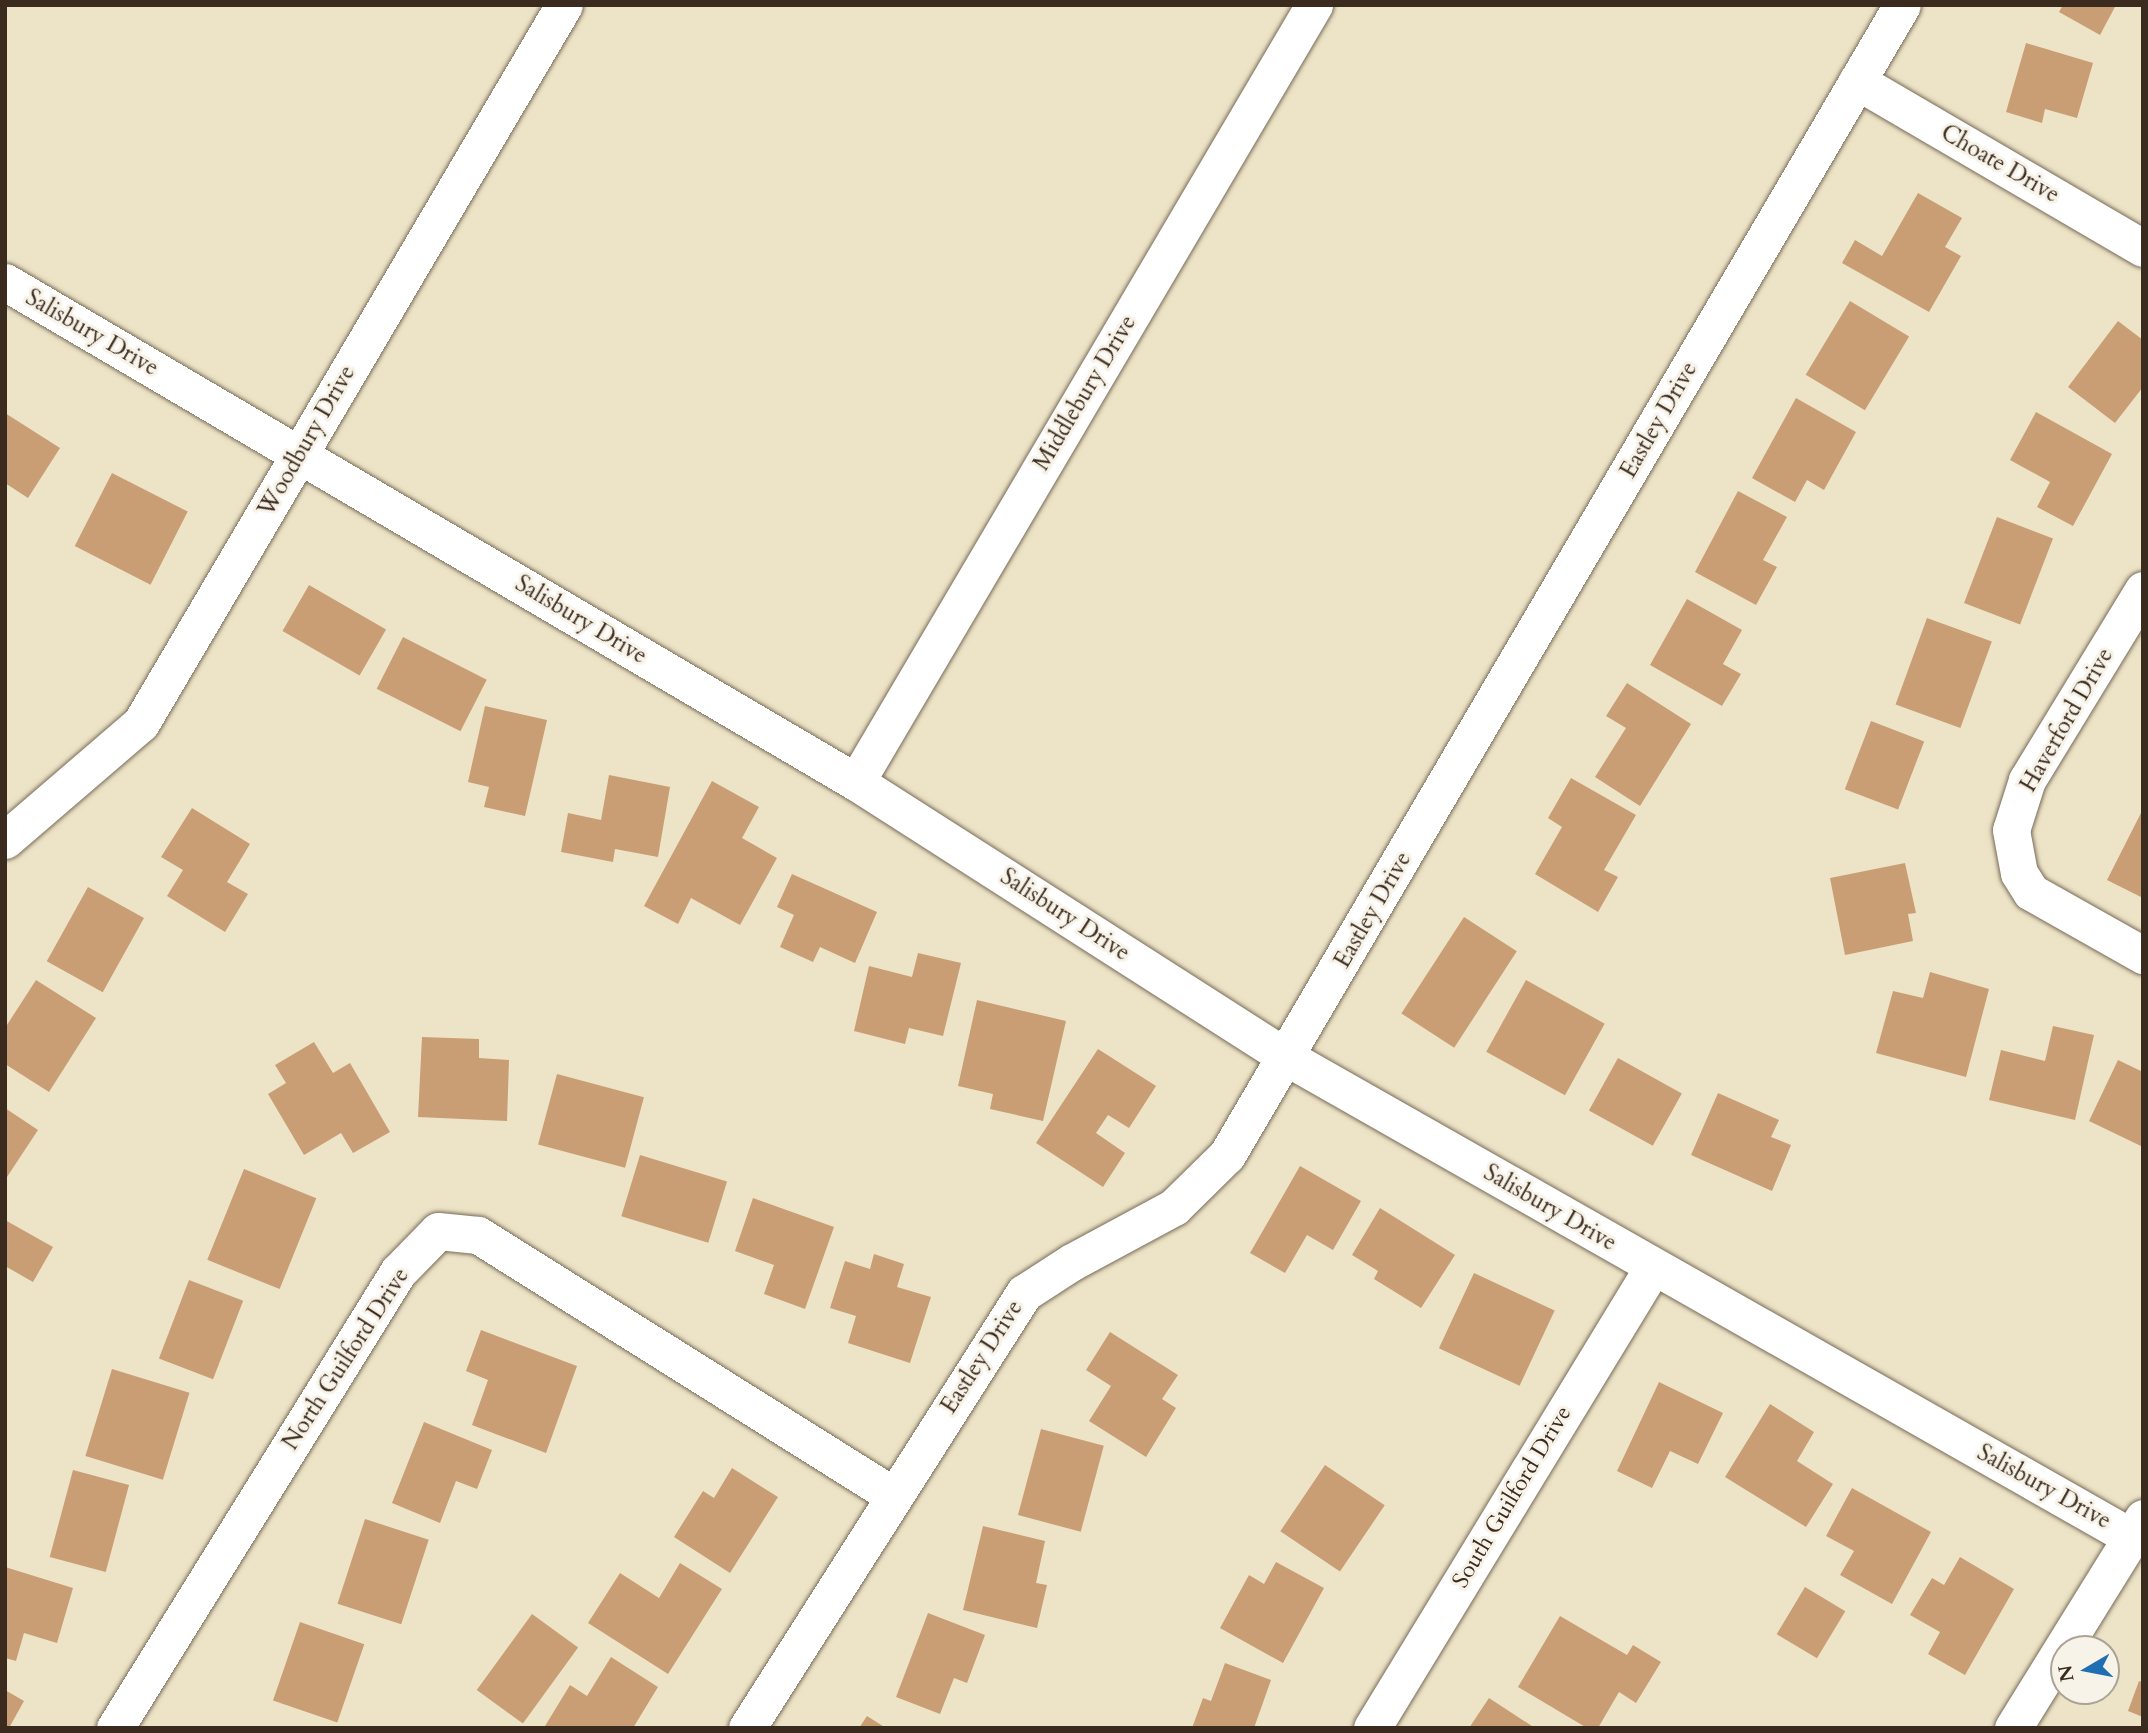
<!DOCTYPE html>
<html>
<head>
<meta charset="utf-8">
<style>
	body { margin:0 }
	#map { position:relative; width:2148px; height:1733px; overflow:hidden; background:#ede4c7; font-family:Cardo,serif }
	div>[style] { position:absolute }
	.building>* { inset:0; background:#c99e74; transform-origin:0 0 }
	.roads { filter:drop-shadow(0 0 2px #796b59) drop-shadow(0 0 2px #796b59) }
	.street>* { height:37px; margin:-18.5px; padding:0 18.5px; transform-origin:18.5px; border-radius:18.5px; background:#fff }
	span { translate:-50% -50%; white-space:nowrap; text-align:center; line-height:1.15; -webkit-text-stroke:6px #f7f3e8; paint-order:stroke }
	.street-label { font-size:23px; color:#3b2a1e }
	.frame { position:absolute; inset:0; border:7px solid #3b2a1e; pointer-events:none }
	.north { position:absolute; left:2050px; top:1635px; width:70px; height:70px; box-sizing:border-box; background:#f7f3e8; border:2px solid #aca397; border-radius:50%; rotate:260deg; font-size:19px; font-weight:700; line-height:28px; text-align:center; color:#3b2a1e }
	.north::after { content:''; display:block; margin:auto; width:24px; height:32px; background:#1f6fb2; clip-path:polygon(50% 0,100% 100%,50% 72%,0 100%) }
</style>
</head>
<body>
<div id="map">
	<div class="building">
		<div style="clip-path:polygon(2063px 5px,2116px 5px,2100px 35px,2059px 12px)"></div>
		<div style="clip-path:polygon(2026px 43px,2093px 63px,2077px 118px,2045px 109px,2042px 123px,2006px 112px)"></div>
		<div style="clip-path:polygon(1918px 193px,1962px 218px,1945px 247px,1961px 256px,1929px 312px,1842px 263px,1855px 240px,1882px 256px)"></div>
		<div style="left:1850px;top:301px;width:69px;height:86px;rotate:31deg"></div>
		<div style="clip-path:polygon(2118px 321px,2143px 340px,2143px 387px,2115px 423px,2068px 387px)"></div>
		<div style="clip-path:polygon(1796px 398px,1856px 432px,1824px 490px,1807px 480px,1795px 502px,1752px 478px)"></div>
		<div style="clip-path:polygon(2036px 412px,2112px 454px,2073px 526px,2037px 507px,2050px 482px,2010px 460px)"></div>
		<div style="clip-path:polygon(5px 413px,60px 448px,28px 498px,5px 483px)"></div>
		<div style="left:112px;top:473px;width:85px;height:82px;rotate:27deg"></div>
		<div style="clip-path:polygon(1738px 491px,1787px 517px,1763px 560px,1777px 567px,1756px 605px,1695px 572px)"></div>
		<div style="left:1997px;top:517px;width:60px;height:92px;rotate:21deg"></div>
		<div style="left:309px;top:585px;width:89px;height:53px;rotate:30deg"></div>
		<div style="clip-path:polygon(1687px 599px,1742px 630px,1723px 664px,1741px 674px,1722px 706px,1650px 665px)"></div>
		<div style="left:1927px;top:618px;width:69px;height:92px;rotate:20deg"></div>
		<div style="left:403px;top:637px;width:94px;height:58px;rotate:27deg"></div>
		<div style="clip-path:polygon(1627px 683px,1691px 724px,1640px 806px,1595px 777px,1626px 728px,1606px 716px)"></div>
		<div style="clip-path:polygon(485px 706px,547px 720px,525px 816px,484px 807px,489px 787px,468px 782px)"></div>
		<div style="left:1871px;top:721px;width:57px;height:73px;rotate:21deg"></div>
		<div style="clip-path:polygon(609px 775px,670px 787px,658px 857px,615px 849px,613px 862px,561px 852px,568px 813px,601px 820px)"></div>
		<div style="clip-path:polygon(1571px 778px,1636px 815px,1604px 870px,1618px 877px,1598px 912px,1535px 874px,1562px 827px,1548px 818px)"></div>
		<div style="clip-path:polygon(712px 781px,759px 807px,742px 838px,777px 858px,740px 925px,691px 898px,678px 924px,644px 906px)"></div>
		<div style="clip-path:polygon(192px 808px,250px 844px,227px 882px,248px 894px,225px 932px,167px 896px,183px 870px,161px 857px)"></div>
		<div style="clip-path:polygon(2143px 809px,2143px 898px,2107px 880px)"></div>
		<div style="clip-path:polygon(1905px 863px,1916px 913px,1908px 914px,1913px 941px,1845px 955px,1830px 878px)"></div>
		<div style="clip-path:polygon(792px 874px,877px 912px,855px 963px,820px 947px,813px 962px,780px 947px,794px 915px,777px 907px)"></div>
		<div style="left:88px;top:887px;width:64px;height:85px;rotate:29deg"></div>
		<div style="left:1464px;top:917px;width:63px;height:115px;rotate:33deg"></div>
		<div style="clip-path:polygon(918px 953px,961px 963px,943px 1036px,909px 1028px,905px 1044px,854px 1031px,869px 966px,912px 977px)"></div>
		<div style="clip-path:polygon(1930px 972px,1989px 989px,1966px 1077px,1876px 1053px,1893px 991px,1923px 998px)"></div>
		<div style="clip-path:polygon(36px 980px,96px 1018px,49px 1092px,5px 1064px,5px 1028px)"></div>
		<div style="left:1526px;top:980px;width:90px;height:82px;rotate:29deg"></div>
		<div style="clip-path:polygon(977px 1000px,1066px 1021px,1043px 1121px,990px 1109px,993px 1094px,958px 1086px)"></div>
		<div style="clip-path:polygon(2053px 1026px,2094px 1035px,2075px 1120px,1989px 1100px,2001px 1050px,2045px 1061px)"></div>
		<div style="clip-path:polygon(422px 1037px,479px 1039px,479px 1058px,509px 1060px,507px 1121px,418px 1117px)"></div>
		<div style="clip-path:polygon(314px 1042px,333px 1073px,350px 1063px,390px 1132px,353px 1153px,341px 1133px,304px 1155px,268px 1094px,286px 1083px,275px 1065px)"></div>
		<div style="clip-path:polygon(1098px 1049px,1156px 1086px,1129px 1128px,1108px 1115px,1096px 1133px,1125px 1153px,1103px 1187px,1036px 1143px)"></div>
		<div style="left:1618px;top:1058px;width:73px;height:60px;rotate:29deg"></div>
		<div style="clip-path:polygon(2118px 1060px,2143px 1072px,2143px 1147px,2089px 1121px)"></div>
		<div style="left:557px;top:1074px;width:90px;height:73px;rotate:15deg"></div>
		<div style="clip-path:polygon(1718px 1093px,1779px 1120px,1771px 1137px,1791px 1145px,1772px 1191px,1691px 1155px)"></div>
		<div style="clip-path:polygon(5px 1108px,38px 1130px,5px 1180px)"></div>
		<div style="left:640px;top:1155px;width:91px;height:64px;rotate:17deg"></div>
		<div style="clip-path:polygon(1300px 1166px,1361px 1201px,1333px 1250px,1307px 1235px,1285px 1273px,1250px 1253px)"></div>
		<div style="left:244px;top:1169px;width:78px;height:98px;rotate:22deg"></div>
		<div style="clip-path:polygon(753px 1198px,834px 1227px,805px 1309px,764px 1294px,774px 1265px,735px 1251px)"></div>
		<div style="clip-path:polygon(1380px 1208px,1455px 1255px,1421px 1308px,1374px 1279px,1378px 1271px,1352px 1255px)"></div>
		<div style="clip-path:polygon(5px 1220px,53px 1247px,33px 1282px,5px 1266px)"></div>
		<div style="clip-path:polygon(874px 1254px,904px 1264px,897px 1287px,931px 1297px,910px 1363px,848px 1343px,856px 1316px,830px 1308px,845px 1261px,870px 1269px)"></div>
		<div style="left:1474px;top:1273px;width:89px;height:83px;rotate:25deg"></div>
		<div style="left:189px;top:1280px;width:58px;height:84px;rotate:21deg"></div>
		<div style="clip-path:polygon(481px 1330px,577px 1366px,546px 1453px,472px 1425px,488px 1380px,466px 1371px)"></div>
		<div style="clip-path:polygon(1110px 1332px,1178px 1375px,1162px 1399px,1176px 1408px,1146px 1457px,1089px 1421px,1111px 1386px,1086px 1370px)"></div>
		<div style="left:112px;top:1369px;width:81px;height:91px;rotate:17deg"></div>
		<div style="clip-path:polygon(1659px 1382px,1723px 1413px,1698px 1464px,1670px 1451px,1652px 1488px,1617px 1471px)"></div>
		<div style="clip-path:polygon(1770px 1404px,1814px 1432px,1797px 1461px,1833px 1484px,1806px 1527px,1725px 1477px)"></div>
		<div style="clip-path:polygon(424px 1422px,492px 1450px,477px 1489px,456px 1481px,440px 1523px,392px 1503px)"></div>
		<div style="left:1041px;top:1429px;width:65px;height:89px;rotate:15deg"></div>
		<div style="left:1325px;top:1465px;width:72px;height:80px;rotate:34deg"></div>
		<div style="clip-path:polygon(732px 1468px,778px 1497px,730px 1573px,674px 1537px,703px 1491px,714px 1498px)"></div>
		<div style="left:73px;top:1470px;width:58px;height:90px;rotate:15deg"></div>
		<div style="clip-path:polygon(1852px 1488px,1931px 1532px,1892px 1604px,1840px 1575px,1854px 1551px,1826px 1536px)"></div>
		<div style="left:365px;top:1519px;width:67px;height:89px;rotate:18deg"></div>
		<div style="clip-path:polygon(983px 1526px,1045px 1541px,1036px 1583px,1047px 1585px,1037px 1628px,963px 1610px)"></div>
		<div style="clip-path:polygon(1960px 1557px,2014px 1589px,1965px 1675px,1928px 1654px,1940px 1632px,1910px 1615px,1932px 1578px,1944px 1585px)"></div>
		<div style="clip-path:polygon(1276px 1562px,1324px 1588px,1283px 1663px,1220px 1628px,1249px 1575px,1264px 1584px)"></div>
		<div style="clip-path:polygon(680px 1563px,722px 1589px,668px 1674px,588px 1623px,620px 1573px,659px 1598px)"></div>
		<div style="clip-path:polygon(5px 1567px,73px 1588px,57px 1643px,24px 1633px,16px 1661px,5px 1658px)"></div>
		<div style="left:1805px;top:1587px;width:47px;height:55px;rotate:31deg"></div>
		<div style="clip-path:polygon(928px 1613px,985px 1635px,967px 1683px,954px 1678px,940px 1714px,896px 1697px)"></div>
		<div style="left:532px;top:1614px;width:57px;height:94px;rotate:36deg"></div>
		<div style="clip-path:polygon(1560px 1616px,1627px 1655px,1633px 1645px,1661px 1662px,1636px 1703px,1619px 1692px,1598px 1728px,1587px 1728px,1518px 1687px)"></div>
		<div style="left:300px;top:1622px;width:68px;height:83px;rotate:19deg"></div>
		<div style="clip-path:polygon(611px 1657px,658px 1687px,633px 1728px,545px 1726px,570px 1685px,587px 1696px)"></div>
		<div style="clip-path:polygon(1225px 1663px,1271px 1680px,1254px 1728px,1192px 1728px,1203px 1698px,1211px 1701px)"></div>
		<div style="clip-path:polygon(2139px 1681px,2143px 1682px,2143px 1717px,2128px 1711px)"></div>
		<div style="clip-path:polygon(5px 1690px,24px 1701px,9px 1728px,5px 1728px)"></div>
		<div style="clip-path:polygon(1489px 1698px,1535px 1728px,1469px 1728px)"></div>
		<div style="clip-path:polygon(867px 1716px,886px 1728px,859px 1728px)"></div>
	</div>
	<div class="roads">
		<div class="street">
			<div style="left:1857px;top:81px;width:331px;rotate:30.3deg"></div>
			<div style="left:5px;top:282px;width:987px;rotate:30.44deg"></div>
			<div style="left:856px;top:782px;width:510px;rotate:32.6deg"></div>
			<div style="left:1286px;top:1057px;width:972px;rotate:29.6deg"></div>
			<div style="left:2143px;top:590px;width:223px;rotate:121.4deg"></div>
			<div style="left:2027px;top:780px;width:52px;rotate:107.7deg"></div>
			<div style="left:2011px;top:830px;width:44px;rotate:79.5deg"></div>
			<div style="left:2019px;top:873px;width:22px;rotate:58deg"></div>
			<div style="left:2031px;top:892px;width:129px;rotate:29.4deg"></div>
			<div style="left:856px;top:782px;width:902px;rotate:-59.48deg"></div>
			<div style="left:5px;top:840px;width:179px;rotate:-40.7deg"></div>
			<div style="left:141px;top:723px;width:833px;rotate:-59.5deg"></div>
			<div style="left:115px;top:1728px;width:537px;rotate:-58.18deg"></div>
			<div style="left:398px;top:1272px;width:57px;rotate:-45.7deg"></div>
			<div style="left:438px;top:1231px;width:40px;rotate:5.7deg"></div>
			<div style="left:478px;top:1235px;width:489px;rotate:32.1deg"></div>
			<div style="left:747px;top:1728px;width:516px;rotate:-57.51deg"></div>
			<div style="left:1024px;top:1293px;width:57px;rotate:-32.9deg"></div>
			<div style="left:1072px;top:1262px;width:116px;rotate:-28.3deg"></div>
			<div style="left:1174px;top:1207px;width:74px;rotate:-44.5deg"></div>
			<div style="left:1227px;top:1155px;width:1333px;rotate:-59.59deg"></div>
			<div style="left:1372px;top:1728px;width:540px;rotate:-58.64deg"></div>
			<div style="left:2013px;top:1728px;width:247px;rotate:-58.2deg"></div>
		</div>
	</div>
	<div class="street-label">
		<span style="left:2000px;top:164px;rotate:30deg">Choate Drive</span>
		<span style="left:92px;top:333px;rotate:30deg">Salisbury Drive</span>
		<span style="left:1085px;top:393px;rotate:-59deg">Middlebury Drive</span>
		<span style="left:1659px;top:420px;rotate:-60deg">Eastley Drive</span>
		<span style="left:307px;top:441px;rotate:-60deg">Woodbury Drive</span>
		<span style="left:581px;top:620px;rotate:31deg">Salisbury Drive</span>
		<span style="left:2067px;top:720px;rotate:-60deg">Haverford Drive</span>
		<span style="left:1373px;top:910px;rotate:-60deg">Eastley Drive</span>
		<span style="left:1065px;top:915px;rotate:33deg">Salisbury Drive</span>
		<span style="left:1550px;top:1208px;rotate:30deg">Salisbury Drive</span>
		<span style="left:982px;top:1357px;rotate:-57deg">Eastley Drive</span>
		<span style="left:346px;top:1359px;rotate:-57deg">North Guilford Drive</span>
		<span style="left:2044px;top:1487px;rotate:29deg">Salisbury Drive</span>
		<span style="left:1512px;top:1497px;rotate:-59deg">South Guilford Drive</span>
	</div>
	<div class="frame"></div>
	<div class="north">N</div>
</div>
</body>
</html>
